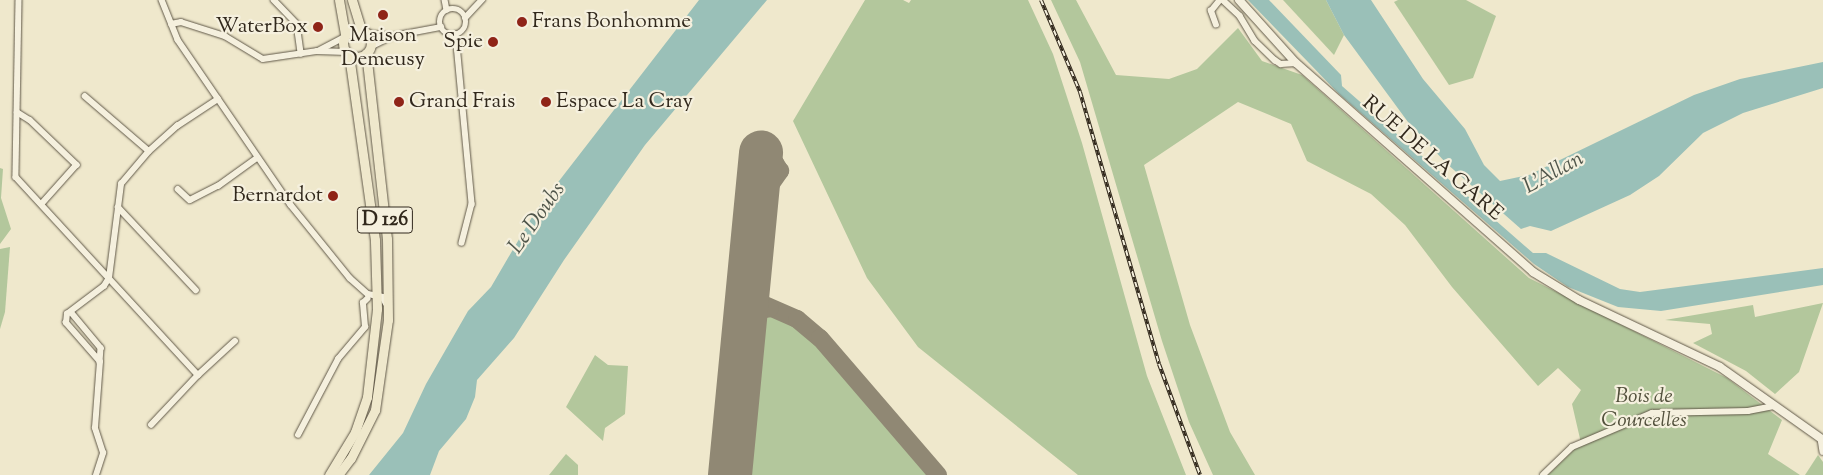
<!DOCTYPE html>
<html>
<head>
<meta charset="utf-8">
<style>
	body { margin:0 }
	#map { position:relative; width:1823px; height:475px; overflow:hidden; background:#efe8cc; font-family:"Sorts Mill Goudy",serif }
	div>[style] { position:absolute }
	.green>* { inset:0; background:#b3c79c }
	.water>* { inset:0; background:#9ac0b8 }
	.taxiway>* { height:18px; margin:-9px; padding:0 9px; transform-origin:9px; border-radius:9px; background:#908874 }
	.runway>* { height:44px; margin:-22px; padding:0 22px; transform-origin:22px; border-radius:22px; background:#908874 }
	.roads { filter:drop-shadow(0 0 1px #605848) drop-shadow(0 0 1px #605848) }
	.street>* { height:5.5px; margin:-2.75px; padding:0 2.75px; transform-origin:2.75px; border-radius:2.75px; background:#f5f0de }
	.street>.ring { margin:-2.75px; padding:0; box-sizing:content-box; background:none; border:5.5px solid #f5f0de; border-radius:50% }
	.secondary>* { height:8px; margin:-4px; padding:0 4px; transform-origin:4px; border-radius:4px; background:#f5f0de }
	.primary>* { height:9px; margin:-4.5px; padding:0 4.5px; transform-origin:4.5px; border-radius:4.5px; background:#efe8cc }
	.primary>.ring { margin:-4.5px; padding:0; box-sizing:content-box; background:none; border:9px solid #efe8cc; border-radius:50% }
	.rail>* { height:4px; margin-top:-2px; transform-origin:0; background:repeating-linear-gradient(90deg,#f5f0de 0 5.5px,#31281c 0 11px); box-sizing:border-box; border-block:1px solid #31281c }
	.dots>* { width:14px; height:14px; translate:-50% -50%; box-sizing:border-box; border:2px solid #f5f0de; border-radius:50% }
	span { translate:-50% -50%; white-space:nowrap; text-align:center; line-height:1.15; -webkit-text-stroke:4.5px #f5f0de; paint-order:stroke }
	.shield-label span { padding:1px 4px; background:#f5f0de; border:1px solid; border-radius:4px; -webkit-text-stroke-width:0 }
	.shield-label { font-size:20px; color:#31281c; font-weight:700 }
	.poi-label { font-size:21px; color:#31281c }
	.left { translate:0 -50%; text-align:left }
	.right { translate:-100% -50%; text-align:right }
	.street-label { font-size:21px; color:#31281c }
	.park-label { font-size:21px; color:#52503c; font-style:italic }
	.water-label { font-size:22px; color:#50564b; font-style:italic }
</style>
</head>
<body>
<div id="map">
	<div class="green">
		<div style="clip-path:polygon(865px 0,903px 0,909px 3px,911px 0,1028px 0,1053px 54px,1082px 143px,1147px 376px,1186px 475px,1078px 475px,918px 347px,867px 278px,793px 121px)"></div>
		<div style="clip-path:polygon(1051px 0,1076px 0,1116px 75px,1169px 79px,1197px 69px,1238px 28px,1262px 61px,1302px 75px,1529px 278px,1727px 378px,1782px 420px,1768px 454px,1800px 475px,1548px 475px,1581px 443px,1572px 404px,1581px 390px,1558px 368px,1538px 386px,1452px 287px,1405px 225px,1371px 194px,1307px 161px,1291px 124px,1238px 102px,1144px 165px,1190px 325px,1230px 432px,1255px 475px,1213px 475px,1189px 422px,1162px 341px,1080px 62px)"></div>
		<div style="clip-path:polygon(1283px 0,1326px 0,1344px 35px,1334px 55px)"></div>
		<div style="clip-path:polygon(1398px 0,1466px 0,1496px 16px,1473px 78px,1449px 85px,1394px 2px)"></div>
		<div style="clip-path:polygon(0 168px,3px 169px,1px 198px,11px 229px,0 244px)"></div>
		<div style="clip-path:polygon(10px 247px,5px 312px,0 329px,0 249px)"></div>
		<div style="clip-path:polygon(1823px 303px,1799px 372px,1775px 394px,1746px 371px,1693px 343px,1712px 334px,1710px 324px,1665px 320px,1753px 305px,1755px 317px)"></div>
		<div style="clip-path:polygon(776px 315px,798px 326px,815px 340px,931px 475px,740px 475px,754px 331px,762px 319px)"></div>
		<div style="clip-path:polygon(595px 355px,608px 365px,628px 366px,625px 414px,605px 428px,603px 441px,566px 407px)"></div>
		<div style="clip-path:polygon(566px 454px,578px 465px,578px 475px,549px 475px)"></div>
		<div style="clip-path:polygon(1818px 455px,1823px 462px,1823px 475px,1805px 475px)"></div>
	</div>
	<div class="water">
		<div style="clip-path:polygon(699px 0,767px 0,645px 145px,564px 260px,514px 338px,477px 380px,475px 397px,466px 419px,439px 451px,430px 475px,369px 475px,403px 433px,426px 384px,468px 311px,491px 287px,535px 212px)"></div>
		<div style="clip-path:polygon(1248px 0,1269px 0,1341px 75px,1342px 86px,1533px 253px,1546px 253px,1620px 289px,1640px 292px,1823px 268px,1823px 285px,1661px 311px,1618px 307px,1568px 287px,1534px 264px,1339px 94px)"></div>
		<div style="clip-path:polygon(1326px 0,1371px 0,1423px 79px,1465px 129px,1484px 165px,1500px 181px,1529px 175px,1694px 95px,1740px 79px,1823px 62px,1823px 88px,1743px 113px,1703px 133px,1659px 176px,1630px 195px,1551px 231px,1530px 226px,1521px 229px,1446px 163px,1408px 122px,1344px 35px)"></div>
	</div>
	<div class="taxiway">
		<div style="left:756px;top:205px;width:42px;rotate:-54.8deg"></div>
		<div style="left:780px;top:171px;width:9px;rotate:-122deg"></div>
		<div style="left:775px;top:163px;width:8px;rotate:-166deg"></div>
		<div style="left:767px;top:161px;width:12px;rotate:156deg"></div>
		<div style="left:756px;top:166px;width:11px;rotate:100deg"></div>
		<div style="left:754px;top:177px;width:8px;rotate:60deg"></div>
		<div style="left:749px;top:282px;width:22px;rotate:66deg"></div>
		<div style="left:758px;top:302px;width:43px;rotate:23.6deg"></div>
		<div style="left:797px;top:319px;width:30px;rotate:40deg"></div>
		<div style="left:820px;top:338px;width:181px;rotate:49.3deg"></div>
		<div style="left:745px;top:325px;width:18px;rotate:-52deg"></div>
		<div style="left:756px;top:311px;width:14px;rotate:-12deg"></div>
	</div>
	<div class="runway">
		<div style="left:730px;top:475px;width:324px;rotate:-84.5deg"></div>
	</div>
	<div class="roads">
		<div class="street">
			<div style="left:19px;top:0;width:177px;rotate:91deg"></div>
			<div style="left:16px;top:177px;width:269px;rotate:47.4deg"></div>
			<div style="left:198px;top:375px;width:50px;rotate:-42.6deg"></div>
			<div style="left:162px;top:0;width:43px;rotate:68.2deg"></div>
			<div style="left:178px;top:40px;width:200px;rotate:55.6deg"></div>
			<div style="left:291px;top:205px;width:94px;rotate:51.1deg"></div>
			<div style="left:350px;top:278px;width:24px;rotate:42deg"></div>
			<div style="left:368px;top:294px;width:15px;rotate:11deg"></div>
			<div style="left:383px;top:297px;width:7px;rotate:63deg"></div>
			<div style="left:274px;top:0;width:33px;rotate:46deg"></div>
			<div style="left:297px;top:24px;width:30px;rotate:82deg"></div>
			<div style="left:445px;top:0;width:10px;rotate:79deg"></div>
			<div style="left:1223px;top:0;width:23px;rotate:43deg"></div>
			<div style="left:1240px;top:16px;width:29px;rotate:59deg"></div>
			<div style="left:1255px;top:41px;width:28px;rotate:44deg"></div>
			<div style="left:1275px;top:60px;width:7px;rotate:34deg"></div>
			<div style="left:1281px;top:64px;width:15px;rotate:-4deg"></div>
			<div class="ring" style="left:440px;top:9px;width:20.5px;height:20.5px"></div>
			<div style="left:465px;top:18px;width:25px;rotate:-47deg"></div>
			<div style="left:171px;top:24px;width:10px;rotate:-11deg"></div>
			<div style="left:181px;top:22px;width:46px;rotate:17.7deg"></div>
			<div style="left:225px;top:36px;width:44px;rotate:31.2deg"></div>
			<div style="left:263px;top:59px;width:55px;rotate:-8.4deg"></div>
			<div style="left:317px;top:51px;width:29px;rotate:2deg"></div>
			<div style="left:1216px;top:25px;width:15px;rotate:-110deg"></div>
			<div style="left:1211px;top:11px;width:14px;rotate:-51deg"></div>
			<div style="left:367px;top:33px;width:26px;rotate:7deg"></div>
			<div style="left:393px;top:36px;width:49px;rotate:-10.6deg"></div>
			<div style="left:456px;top:34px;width:171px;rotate:84.6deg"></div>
			<div style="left:472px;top:204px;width:40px;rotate:104.4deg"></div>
			<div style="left:370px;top:47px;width:25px;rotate:-26deg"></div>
			<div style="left:320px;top:50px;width:26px;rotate:-28deg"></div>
			<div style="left:85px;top:96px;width:84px;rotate:40.7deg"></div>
			<div style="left:17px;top:112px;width:15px;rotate:32deg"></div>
			<div style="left:30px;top:120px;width:65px;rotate:43.8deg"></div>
			<div style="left:77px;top:165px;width:52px;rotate:131.9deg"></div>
			<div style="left:178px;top:189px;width:16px;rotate:43deg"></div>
			<div style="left:190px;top:200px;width:31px;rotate:-27deg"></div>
			<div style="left:218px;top:186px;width:48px;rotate:-35.7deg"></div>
			<div style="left:118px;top:207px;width:114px;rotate:46.8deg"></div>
			<div style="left:71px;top:312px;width:47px;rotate:50.2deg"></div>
			<div style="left:101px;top:348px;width:14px;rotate:94deg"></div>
			<div style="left:151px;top:425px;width:69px;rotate:-46.8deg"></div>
			<div style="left:298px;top:435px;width:86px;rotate:-62.2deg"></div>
			<div style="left:338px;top:359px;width:42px;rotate:-49.8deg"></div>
			<div style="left:365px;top:327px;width:24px;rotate:-95deg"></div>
			<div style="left:363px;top:303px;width:6px;rotate:-45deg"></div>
			<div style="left:1821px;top:439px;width:13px;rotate:81deg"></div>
			<div style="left:96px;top:475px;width:23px;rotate:-72deg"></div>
			<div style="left:103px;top:453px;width:26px;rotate:-108deg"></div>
			<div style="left:95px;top:428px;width:66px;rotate:-85.7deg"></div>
			<div style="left:100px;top:362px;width:52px;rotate:-131.1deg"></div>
			<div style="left:66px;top:323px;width:9px;rotate:-84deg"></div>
			<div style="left:67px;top:314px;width:46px;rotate:-37.1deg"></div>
			<div style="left:104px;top:286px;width:9px;rotate:-58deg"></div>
			<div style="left:109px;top:278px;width:95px;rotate:-82.7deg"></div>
			<div style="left:121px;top:184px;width:43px;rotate:-49.7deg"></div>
			<div style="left:149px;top:151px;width:38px;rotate:-42deg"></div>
			<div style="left:177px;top:126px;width:49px;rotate:-33.4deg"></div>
			<div style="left:1543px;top:475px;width:40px;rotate:-44deg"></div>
			<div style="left:1572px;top:447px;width:87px;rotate:-23deg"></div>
			<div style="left:1652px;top:413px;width:96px;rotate:-1.2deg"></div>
			<div style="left:1748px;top:411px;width:26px;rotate:-11deg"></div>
		</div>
		<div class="secondary">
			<div style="left:1239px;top:0;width:85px;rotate:47.9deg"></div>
			<div style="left:1296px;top:63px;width:316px;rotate:41.4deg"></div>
			<div style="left:1533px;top:272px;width:54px;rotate:31.3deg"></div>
			<div style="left:1579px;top:300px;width:156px;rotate:25.4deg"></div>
			<div style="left:1720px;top:367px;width:126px;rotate:35.3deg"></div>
		</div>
		<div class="primary">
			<div style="left:339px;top:0;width:36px;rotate:80deg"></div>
			<div style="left:352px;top:0;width:30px;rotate:73deg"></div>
			<div class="ring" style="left:343px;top:29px;width:19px;height:19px"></div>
			<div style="left:329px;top:475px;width:50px;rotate:-58.8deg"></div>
			<div style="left:355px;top:432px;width:37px;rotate:-71deg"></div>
			<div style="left:367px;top:397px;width:89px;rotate:-83.5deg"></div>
			<div style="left:377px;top:309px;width:69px;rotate:-91.7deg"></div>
			<div style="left:375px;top:240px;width:187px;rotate:-98deg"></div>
			<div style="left:338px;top:475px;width:21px;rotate:-53deg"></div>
			<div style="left:351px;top:458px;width:54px;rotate:-63.4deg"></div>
			<div style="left:375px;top:410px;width:91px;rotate:-81.8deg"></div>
			<div style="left:388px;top:320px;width:81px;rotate:-90.7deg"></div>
			<div style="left:387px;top:239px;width:187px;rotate:-96.4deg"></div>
		</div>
	</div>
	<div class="rail">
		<div style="left:1041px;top:0;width:100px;rotate:67deg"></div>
		<div style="left:1080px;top:92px;width:283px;rotate:73.8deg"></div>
		<div style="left:1159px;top:364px;width:118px;rotate:69.7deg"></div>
	</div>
	<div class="dots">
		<div style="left:383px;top:15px;background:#8f2418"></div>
		<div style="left:522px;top:22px;background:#8f2418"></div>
		<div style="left:318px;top:27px;background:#8f2418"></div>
		<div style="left:493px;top:42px;background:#8f2418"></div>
		<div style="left:399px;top:102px;background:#8f2418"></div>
		<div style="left:546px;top:102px;background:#8f2418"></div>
		<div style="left:333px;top:196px;background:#8f2418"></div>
	</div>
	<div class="shield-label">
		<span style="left:385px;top:220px">D 126</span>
	</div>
	<div class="poi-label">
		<span class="left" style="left:532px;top:22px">Frans Bonhomme</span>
		<span class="right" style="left:308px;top:27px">WaterBox</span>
		<span style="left:383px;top:48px">Maison<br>Demeusy</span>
		<span class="right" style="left:483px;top:42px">Spie</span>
		<span class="left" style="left:409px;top:102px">Grand Frais</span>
		<span class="left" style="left:556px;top:102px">Espace La Cray</span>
		<span class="right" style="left:323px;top:196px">Bernardot</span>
	</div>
	<div class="street-label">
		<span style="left:1432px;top:159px;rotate:41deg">RUE DE LA GARE</span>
	</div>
	<div class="park-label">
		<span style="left:1644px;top:409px">Bois de<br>Courcelles</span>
	</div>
	<div class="water-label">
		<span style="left:1554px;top:174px;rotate:-29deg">L'Allan</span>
		<span style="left:538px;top:219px;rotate:-55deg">Le Doubs</span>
	</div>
</div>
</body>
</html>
